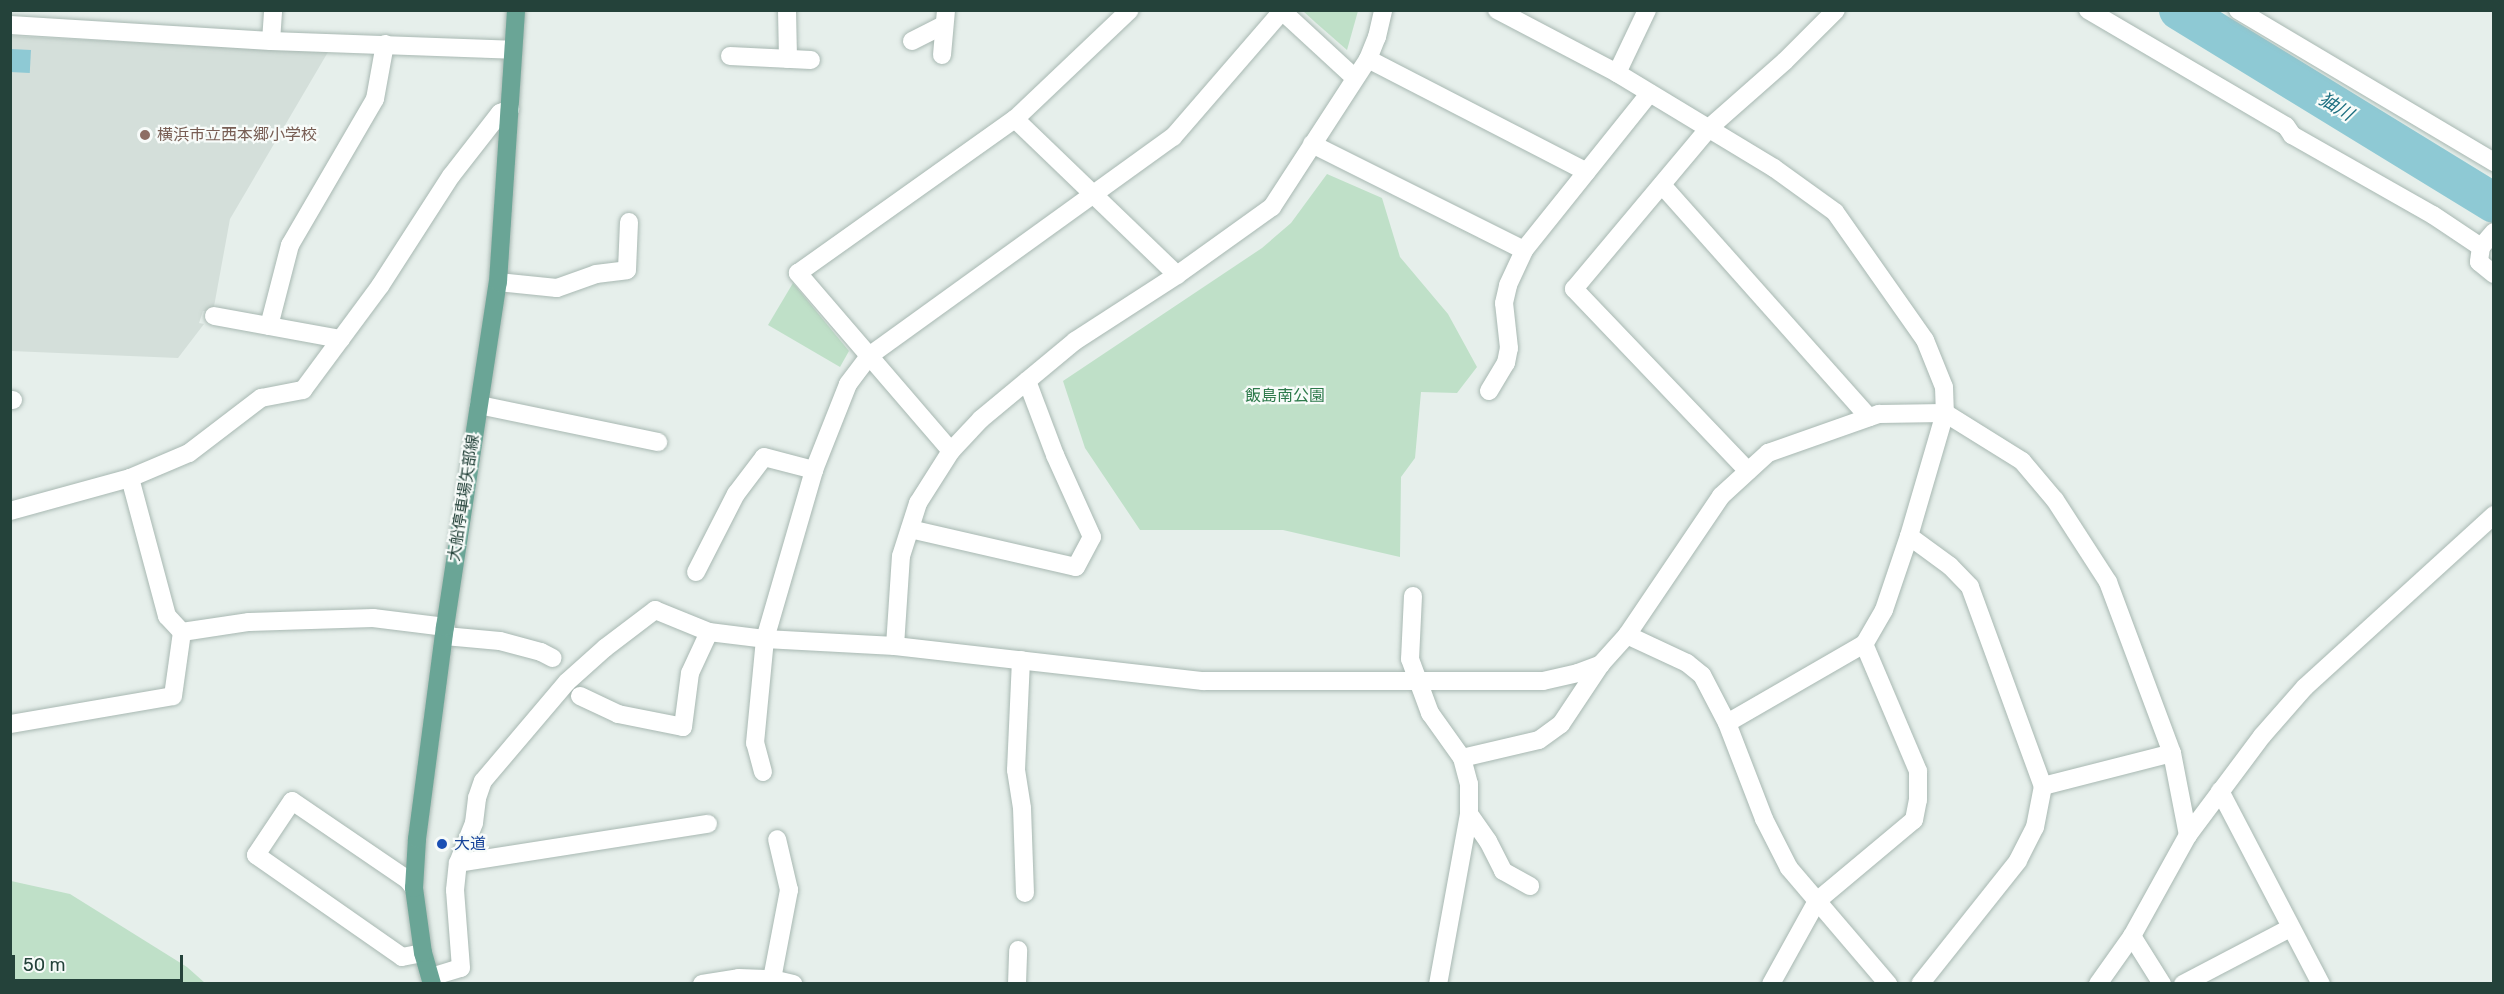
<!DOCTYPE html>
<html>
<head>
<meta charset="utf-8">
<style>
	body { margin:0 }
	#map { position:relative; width:2504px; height:994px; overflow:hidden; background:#e6efeb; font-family:Rubik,"Noto Sans JP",sans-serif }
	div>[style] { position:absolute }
	.built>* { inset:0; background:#d4dfda }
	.green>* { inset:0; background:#bfe0c8 }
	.water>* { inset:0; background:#8ec9d4; transform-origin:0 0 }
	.river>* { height:40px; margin:-20px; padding:0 20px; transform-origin:20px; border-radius:20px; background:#8ec9d4 }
	.roads { filter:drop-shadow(0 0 2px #a8b8b2) drop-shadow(0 0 2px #a8b8b2) }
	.minor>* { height:18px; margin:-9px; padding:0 9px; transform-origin:9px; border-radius:9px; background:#fff }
	.major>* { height:18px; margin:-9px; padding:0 9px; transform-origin:9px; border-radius:9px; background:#6aa596 }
	.dots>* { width:16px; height:16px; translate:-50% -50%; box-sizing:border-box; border:3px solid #f7fbf9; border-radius:50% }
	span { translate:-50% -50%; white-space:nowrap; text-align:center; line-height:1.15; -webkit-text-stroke:4.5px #f7fbf9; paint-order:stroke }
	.education-label { font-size:16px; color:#785e54 }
	.left { translate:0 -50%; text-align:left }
	.park-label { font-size:16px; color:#2d7a4b }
	.street-label { font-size:16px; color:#24423a }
	.transit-label { font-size:16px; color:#164399 }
	.water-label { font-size:18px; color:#1c6f80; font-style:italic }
	.frame { position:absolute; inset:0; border:12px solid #24423a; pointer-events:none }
	.scale { position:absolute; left:12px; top:955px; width:171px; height:27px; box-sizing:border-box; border:3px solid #24423a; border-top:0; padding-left:8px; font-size:18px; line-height:21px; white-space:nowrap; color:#24423a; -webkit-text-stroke:4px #f7fbf9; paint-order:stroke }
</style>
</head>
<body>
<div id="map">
	<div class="built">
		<div style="clip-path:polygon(10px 36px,328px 52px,230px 219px,213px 312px,203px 311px,199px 323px,204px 324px,178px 358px,11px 351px)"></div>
	</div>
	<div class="green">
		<div style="clip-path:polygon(1303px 11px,1358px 11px,1347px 50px,1315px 22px)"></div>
		<div style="clip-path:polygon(1327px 174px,1382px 198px,1400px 257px,1448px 314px,1477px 367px,1457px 393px,1421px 392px,1415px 458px,1401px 477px,1400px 557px,1283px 530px,1140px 530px,1085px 448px,1063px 381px,1262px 248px,1291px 223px)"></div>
		<div style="clip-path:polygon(793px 283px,849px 351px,840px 367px,768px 325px)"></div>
		<div style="clip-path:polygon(11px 881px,70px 894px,187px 967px,205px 983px,11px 983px)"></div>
	</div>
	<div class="water">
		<div style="left:11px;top:49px;width:20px;height:23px;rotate:3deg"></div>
	</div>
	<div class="river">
		<div style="left:2179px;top:10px;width:369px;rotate:31.5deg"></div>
	</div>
	<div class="roads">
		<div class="minor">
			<div style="left:787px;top:10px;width:49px;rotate:88.8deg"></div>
			<div style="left:1281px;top:10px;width:100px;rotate:42.6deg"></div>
			<div style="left:1497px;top:10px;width:136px;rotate:27.7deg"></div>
			<div style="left:1617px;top:73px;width:184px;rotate:31.2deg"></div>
			<div style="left:1774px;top:168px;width:75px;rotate:35.8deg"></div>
			<div style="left:1835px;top:212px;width:156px;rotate:54.9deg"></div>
			<div style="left:1925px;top:340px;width:51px;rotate:68deg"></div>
			<div style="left:1944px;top:387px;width:26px;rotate:88deg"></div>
			<div style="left:1945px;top:413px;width:128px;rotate:106.3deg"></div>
			<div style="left:1909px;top:536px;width:78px;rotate:108.7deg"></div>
			<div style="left:1884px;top:610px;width:39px;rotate:120deg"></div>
			<div style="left:1864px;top:644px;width:158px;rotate:150deg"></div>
			<div style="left:2088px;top:10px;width:229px;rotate:30.4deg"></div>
			<div style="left:2286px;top:126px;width:11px;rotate:56deg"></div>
			<div style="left:2292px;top:135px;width:162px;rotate:29.6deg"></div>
			<div style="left:2433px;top:215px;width:58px;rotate:33.7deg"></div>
			<div style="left:2238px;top:10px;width:298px;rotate:30.7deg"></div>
			<div style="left:10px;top:25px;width:261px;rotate:3.5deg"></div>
			<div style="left:271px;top:41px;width:242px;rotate:2.1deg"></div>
			<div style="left:271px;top:41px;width:31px;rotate:-86deg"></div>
			<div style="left:912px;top:41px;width:36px;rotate:-27deg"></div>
			<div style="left:942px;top:55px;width:45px;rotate:-84.9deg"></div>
			<div style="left:730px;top:56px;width:81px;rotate:2.8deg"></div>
			<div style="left:1368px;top:59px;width:246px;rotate:27.3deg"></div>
			<div style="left:1617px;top:73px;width:70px;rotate:-64.5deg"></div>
			<div style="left:1015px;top:119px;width:225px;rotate:43.9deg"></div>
			<div style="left:1312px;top:144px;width:237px;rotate:26.6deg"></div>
			<div style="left:1662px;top:185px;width:311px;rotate:48.3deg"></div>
			<div style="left:2494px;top:232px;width:20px;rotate:131deg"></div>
			<div style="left:2481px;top:247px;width:15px;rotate:98deg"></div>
			<div style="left:2479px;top:262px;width:19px;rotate:39deg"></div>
			<div style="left:498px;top:282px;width:59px;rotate:5.8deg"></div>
			<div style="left:557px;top:288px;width:41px;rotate:-19.7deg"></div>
			<div style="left:596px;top:274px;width:31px;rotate:-7deg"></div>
			<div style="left:627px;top:270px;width:48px;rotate:-87.6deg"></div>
			<div style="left:214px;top:316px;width:129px;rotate:10.3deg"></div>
			<div style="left:269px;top:326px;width:84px;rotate:-75.5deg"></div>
			<div style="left:290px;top:245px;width:169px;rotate:-59.8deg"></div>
			<div style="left:375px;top:99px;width:56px;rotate:-79.7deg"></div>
			<div style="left:1489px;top:391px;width:33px;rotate:-59deg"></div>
			<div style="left:1506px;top:363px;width:15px;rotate:-79deg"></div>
			<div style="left:1509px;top:348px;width:45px;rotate:-96.3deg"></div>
			<div style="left:1504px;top:303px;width:18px;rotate:-77deg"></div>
			<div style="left:1508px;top:285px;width:38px;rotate:-65deg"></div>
			<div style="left:1524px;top:250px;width:201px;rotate:-51.3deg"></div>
			<div style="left:10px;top:400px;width:3px"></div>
			<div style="left:479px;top:405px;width:183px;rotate:11.7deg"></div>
			<div style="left:951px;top:451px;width:235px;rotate:-130.7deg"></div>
			<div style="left:798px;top:273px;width:266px;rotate:-35.4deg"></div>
			<div style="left:1015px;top:119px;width:158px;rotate:-43.5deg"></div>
			<div style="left:1748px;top:471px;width:252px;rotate:-133.7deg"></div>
			<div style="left:1574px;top:289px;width:210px;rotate:-50deg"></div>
			<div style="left:1709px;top:128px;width:101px;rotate:-41.4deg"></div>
			<div style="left:1785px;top:61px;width:72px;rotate:-45deg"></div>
			<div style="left:130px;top:478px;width:143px;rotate:75deg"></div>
			<div style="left:167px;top:616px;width:22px;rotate:47deg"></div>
			<div style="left:182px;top:632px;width:68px;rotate:-8.5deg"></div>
			<div style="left:249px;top:622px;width:124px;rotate:-1.8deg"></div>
			<div style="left:373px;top:618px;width:73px;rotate:7.1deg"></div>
			<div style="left:10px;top:511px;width:124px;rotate:-15.4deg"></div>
			<div style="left:130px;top:478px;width:64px;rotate:-23deg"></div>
			<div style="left:189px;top:453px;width:91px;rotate:-37.4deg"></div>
			<div style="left:261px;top:398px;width:43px;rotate:-10.8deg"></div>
			<div style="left:303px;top:390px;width:129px;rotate:-53.5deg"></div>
			<div style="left:380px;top:286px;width:131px;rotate:-57.2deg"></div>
			<div style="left:451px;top:176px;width:80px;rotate:-52.1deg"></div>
			<div style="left:500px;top:113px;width:11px;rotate:-22deg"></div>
			<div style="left:910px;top:529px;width:170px;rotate:12.9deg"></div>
			<div style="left:1076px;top:567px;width:34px;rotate:-62deg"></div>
			<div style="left:1092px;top:537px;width:90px;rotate:-114.3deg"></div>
			<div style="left:1055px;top:455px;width:79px;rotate:-110.7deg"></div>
			<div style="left:1909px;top:536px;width:51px;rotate:36.2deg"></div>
			<div style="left:1950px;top:566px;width:29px;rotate:46deg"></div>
			<div style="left:1970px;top:587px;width:212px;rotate:69.9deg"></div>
			<div style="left:2043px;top:786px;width:42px;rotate:101deg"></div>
			<div style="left:2035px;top:827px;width:38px;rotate:117deg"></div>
			<div style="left:2018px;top:861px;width:157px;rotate:128.5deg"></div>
			<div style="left:696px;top:572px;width:88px;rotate:-62.9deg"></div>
			<div style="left:736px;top:494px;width:46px;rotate:-52.9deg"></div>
			<div style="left:764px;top:457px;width:52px;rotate:14.6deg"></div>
			<div style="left:1413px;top:596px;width:63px;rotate:92.7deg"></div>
			<div style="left:1410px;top:659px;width:58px;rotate:69.7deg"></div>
			<div style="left:1430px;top:713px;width:55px;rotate:54.6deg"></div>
			<div style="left:1462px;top:758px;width:27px;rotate:75deg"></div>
			<div style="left:1469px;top:784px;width:30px;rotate:90deg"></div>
			<div style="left:1469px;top:814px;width:173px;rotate:100.3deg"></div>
			<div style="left:1627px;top:635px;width:66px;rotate:25deg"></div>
			<div style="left:1687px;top:663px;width:19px;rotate:39deg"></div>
			<div style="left:1702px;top:675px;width:54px;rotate:62.5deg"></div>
			<div style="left:1727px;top:723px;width:103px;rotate:68.9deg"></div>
			<div style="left:1764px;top:819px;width:55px;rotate:63deg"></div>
			<div style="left:1789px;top:868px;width:153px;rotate:49.5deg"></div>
			<div style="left:445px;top:636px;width:55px;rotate:5.2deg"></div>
			<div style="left:500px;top:641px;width:42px;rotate:15deg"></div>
			<div style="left:541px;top:652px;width:13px;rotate:27deg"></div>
			<div style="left:895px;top:646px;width:90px;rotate:-86.2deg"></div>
			<div style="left:901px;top:556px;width:56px;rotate:-72.2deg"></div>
			<div style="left:918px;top:503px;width:62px;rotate:-57.6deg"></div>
			<div style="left:951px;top:451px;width:44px;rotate:-46.8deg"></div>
			<div style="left:981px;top:419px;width:122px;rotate:-39.7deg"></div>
			<div style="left:1075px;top:341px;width:121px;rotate:-32.9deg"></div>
			<div style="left:1177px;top:275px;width:117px;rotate:-35.6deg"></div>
			<div style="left:1272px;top:207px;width:176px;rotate:-57deg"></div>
			<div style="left:1368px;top:59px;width:24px;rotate:-68deg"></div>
			<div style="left:1377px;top:37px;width:28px;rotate:-77deg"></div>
			<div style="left:1021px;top:660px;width:110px;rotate:92.6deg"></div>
			<div style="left:1016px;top:770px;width:38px;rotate:81deg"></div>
			<div style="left:1022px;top:808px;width:85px;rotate:88deg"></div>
			<div style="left:580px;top:696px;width:42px;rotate:25.3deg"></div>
			<div style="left:618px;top:714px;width:66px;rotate:11.3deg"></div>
			<div style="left:683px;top:727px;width:54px;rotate:-82.6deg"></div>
			<div style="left:690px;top:673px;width:45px;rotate:-65.1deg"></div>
			<div style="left:10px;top:724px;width:165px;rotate:-9.7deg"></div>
			<div style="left:173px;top:696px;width:65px;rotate:-82deg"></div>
			<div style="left:1462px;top:758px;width:79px;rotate:-13.2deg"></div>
			<div style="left:1539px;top:740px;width:27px;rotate:-36deg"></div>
			<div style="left:1561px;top:724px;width:72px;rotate:-56.3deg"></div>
			<div style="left:763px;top:772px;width:30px;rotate:-105deg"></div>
			<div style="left:755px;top:743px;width:104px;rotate:-84.5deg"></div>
			<div style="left:765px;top:639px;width:176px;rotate:-73.8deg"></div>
			<div style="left:814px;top:470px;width:92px;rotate:-68.4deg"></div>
			<div style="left:848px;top:384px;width:35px;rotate:-53deg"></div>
			<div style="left:869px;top:356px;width:375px;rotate:-35.8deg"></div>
			<div style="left:1173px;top:137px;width:167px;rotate:-49.1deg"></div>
			<div style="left:2043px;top:786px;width:133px;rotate:-14.3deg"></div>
			<div style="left:2220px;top:791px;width:218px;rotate:62.4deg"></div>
			<div style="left:1469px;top:814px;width:33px;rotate:55deg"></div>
			<div style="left:1488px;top:841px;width:34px;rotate:63deg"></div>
			<div style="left:1503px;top:871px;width:31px;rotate:29deg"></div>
			<div style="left:458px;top:863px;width:253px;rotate:-8.9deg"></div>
			<div style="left:414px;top:888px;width:10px;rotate:-127deg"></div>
			<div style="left:408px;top:880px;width:140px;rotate:-145.7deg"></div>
			<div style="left:292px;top:801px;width:65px;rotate:123.7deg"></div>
			<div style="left:256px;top:855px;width:178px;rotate:34.9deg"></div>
			<div style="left:402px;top:957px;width:21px;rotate:-11deg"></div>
			<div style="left:2132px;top:936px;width:57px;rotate:58deg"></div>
			<div style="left:431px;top:977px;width:31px;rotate:-17deg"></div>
			<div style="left:461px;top:968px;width:78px;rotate:-94.4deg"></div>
			<div style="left:455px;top:890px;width:27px;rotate:-84deg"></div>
			<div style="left:458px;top:863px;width:43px;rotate:-68.2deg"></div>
			<div style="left:474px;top:823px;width:25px;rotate:-83deg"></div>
			<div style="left:477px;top:798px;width:18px;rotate:-71deg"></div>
			<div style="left:483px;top:781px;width:130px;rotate:-49.7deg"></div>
			<div style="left:567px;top:682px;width:51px;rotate:-41.8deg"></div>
			<div style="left:605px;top:648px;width:63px;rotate:-37.2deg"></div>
			<div style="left:655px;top:610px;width:58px;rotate:22.2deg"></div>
			<div style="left:709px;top:632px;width:56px;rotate:7.1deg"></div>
			<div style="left:765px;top:639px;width:130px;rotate:3.1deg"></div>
			<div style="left:895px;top:646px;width:310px;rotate:6.5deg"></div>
			<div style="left:1203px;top:681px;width:340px"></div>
			<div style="left:1543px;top:681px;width:36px;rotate:-13deg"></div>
			<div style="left:1578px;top:673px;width:25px;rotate:-21deg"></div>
			<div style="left:1601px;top:664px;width:39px;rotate:-48deg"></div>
			<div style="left:1627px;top:635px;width:168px;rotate:-55.9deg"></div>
			<div style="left:1721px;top:496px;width:64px;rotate:-42.5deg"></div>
			<div style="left:1768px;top:453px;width:118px;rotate:-19.4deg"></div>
			<div style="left:1879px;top:414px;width:66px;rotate:-0.9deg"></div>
			<div style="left:1945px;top:413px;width:91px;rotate:31.9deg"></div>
			<div style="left:2022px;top:461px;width:51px;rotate:49.8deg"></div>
			<div style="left:2055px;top:500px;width:98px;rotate:57.1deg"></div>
			<div style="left:2108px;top:582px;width:183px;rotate:69.5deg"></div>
			<div style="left:2172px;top:753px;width:84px;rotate:79deg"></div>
			<div style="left:772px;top:979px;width:91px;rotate:-79.2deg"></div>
			<div style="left:789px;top:890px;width:52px;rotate:-103.2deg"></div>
			<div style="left:702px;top:984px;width:37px;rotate:-9deg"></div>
			<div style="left:739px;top:978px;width:33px;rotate:2deg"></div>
			<div style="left:772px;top:979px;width:22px;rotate:13deg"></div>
			<div style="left:1017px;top:984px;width:34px;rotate:-88deg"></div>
			<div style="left:1771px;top:984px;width:95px;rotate:-61deg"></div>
			<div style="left:1817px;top:901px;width:126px;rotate:-39.9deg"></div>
			<div style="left:1914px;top:820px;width:20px;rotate:-79deg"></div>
			<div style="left:1918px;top:800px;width:29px;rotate:-90deg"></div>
			<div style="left:1918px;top:771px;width:138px;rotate:-113deg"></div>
			<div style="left:2098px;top:984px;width:59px;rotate:-54.7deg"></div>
			<div style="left:2132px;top:936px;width:115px;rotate:-61deg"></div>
			<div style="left:2188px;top:835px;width:124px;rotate:-53.2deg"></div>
			<div style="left:2262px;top:736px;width:65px;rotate:-48.7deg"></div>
			<div style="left:2305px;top:687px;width:256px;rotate:-42.3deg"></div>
			<div style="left:2183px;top:984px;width:121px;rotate:-27.6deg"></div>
		</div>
		<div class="major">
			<div style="left:432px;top:984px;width:32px;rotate:-106deg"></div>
			<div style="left:423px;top:953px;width:66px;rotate:-97.9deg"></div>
			<div style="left:414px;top:888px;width:49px;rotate:-86.5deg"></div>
			<div style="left:417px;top:839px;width:214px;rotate:-82.5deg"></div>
			<div style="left:445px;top:627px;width:349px;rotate:-81.3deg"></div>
			<div style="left:498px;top:282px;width:273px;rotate:-86.2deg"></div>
		</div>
	</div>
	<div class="dots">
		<div style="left:145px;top:135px;background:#8d6e63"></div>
		<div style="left:442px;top:844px;background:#1a4fb4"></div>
	</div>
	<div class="education-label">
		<span class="left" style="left:157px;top:135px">横浜市立西本郷小学校</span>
	</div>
	<div class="park-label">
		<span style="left:1285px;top:396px">飯島南公園</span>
	</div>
	<div class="street-label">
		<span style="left:464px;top:498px;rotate:-81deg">大船停車場矢部線</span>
	</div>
	<div class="transit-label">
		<span class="left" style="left:454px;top:844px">大道</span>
	</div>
	<div class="water-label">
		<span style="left:2336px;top:107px;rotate:31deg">㹨川</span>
	</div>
	<div class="frame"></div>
	<div class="scale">50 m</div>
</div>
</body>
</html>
